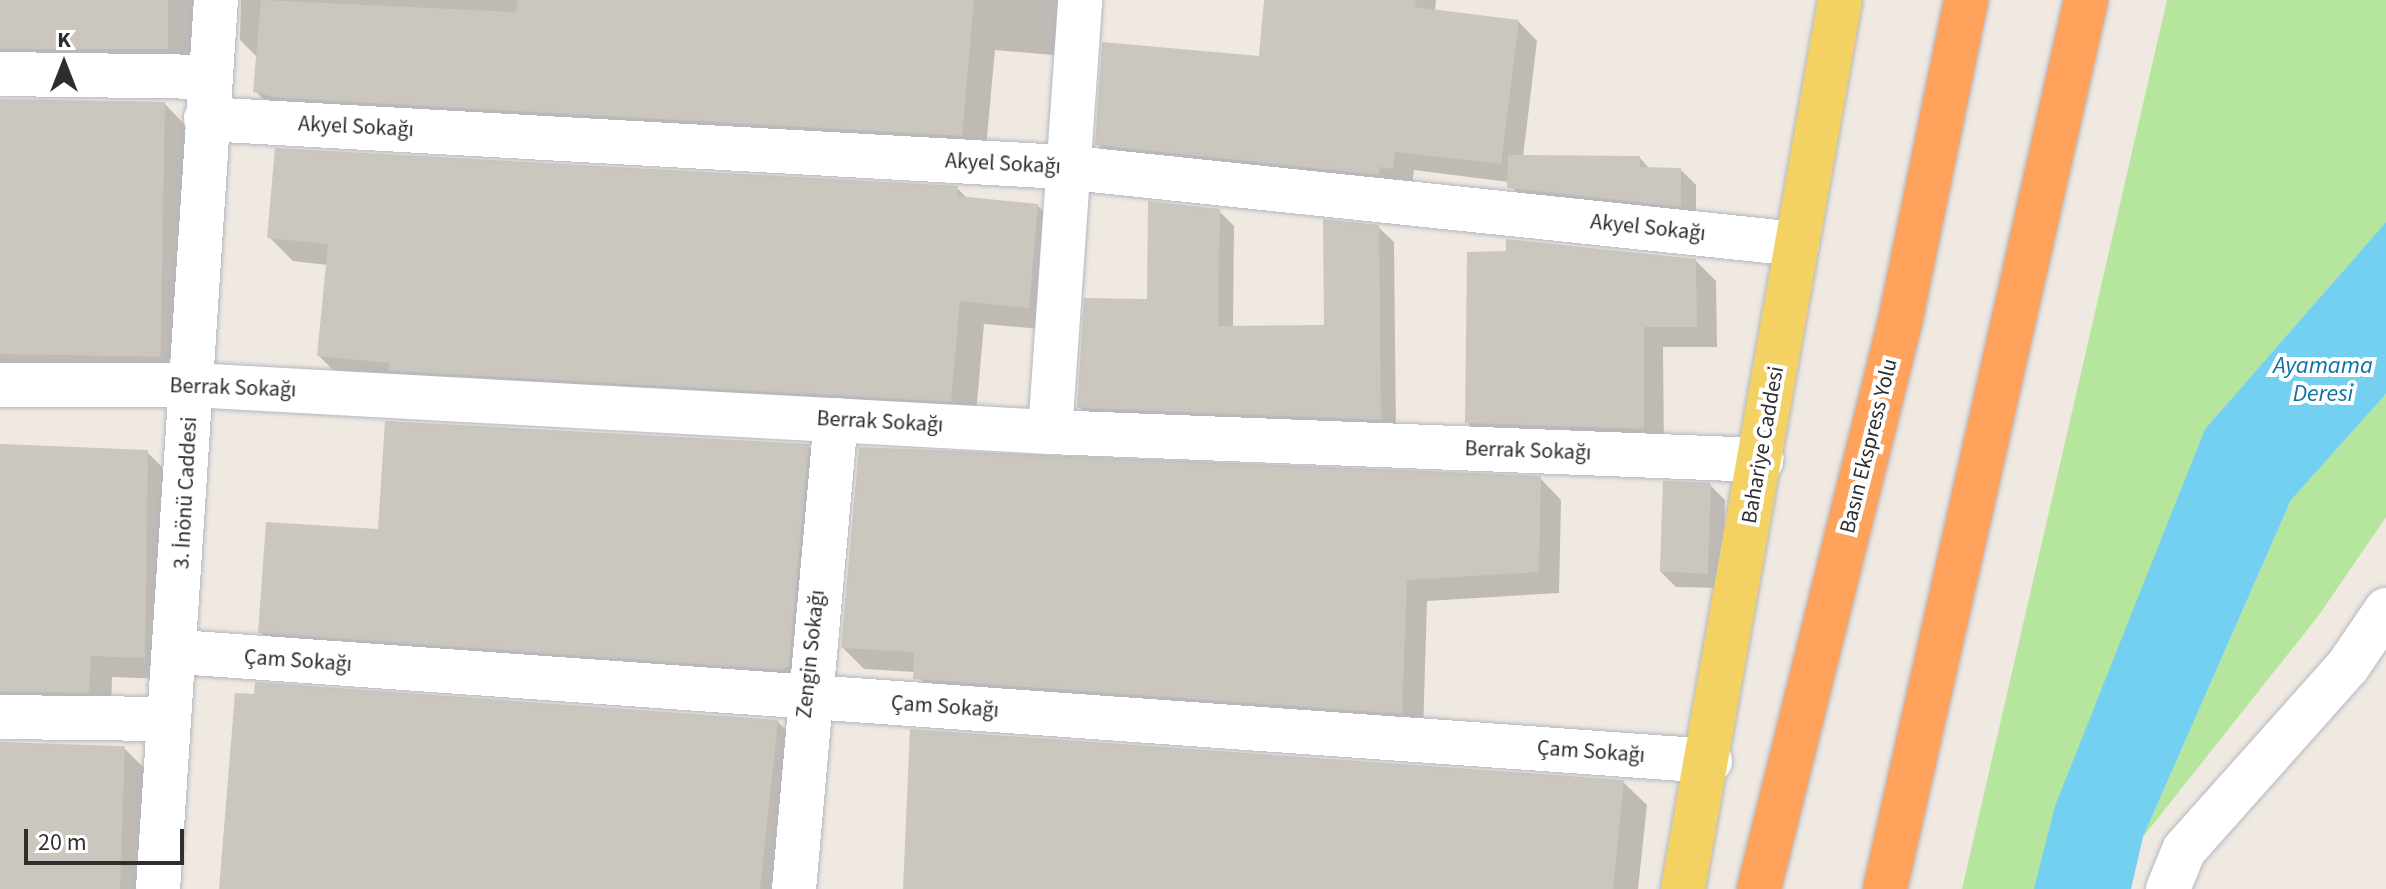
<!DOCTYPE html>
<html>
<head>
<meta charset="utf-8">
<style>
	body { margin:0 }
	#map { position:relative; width:2386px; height:889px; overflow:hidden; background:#efe9e1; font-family:"Source Sans 3",sans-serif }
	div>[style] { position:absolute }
	.green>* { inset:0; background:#b6e69d }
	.water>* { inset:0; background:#74d0f1 }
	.shadow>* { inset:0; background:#0003 }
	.building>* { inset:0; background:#cbc7bf; transform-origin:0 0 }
	.roads { filter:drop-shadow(0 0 2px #b4b7c1) drop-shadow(0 0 2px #b4b7c1) }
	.minor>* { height:44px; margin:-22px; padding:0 22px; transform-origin:22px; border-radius:22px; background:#fff }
	.major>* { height:44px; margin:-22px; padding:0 22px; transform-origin:22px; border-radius:22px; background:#f3d162 }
	.highway>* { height:44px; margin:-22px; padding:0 22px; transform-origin:22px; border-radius:22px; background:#ffa25c }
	span { translate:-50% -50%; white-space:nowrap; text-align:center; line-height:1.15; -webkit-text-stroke:8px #fff; paint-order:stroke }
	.street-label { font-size:22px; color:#2e2e2e }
	.water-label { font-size:24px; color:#0c70a4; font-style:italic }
	.north { position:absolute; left:24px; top:24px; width:80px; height:80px; -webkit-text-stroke:6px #fff; paint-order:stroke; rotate:0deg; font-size:22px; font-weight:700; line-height:32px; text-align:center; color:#2e2e2e }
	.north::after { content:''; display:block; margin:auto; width:28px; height:36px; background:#2e2e2e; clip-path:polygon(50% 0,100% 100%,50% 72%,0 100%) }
	.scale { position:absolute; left:24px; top:829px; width:160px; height:36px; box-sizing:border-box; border:4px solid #2e2e2e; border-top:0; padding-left:10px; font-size:24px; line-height:28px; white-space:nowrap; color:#2e2e2e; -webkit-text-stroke:6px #fff; paint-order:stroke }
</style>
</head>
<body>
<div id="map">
	<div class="green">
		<div style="clip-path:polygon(2167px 0,2386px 0,2386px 222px,2205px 429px,2035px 889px,1962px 889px)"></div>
		<div style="clip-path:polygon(2386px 394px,2386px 517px,2319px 615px,2143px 837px,2291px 500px)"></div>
	</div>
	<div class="water">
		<div style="clip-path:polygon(2386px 222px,2386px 394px,2291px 500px,2143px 837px,2131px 889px,2034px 889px,2055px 806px,2205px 429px)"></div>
	</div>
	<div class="shadow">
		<div style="clip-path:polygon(0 0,238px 0,219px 9px,211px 62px,0 95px)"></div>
		<div style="clip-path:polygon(241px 0,1086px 0,1076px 57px,995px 50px,985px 159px,279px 114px,255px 91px,258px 58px,240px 40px)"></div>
		<div style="clip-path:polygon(1266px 0,1436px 0,1435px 12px,1518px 21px,1537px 41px,1523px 157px,1640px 158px,1650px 169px,1681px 170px,1696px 185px,1696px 221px,1524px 203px,1509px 182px,1414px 170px,1412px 187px,1117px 164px,1097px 144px,1261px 58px)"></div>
		<div style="clip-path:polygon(0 101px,164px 103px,187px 127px,181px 383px,0 376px)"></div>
		<div style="clip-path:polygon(957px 188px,968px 199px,1037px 205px,1061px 229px,1052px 330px,984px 324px,975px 425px,343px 380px,319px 356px,328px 265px,293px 261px,269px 237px)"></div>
		<div style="clip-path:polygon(1219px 211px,1234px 226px,1233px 328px,1326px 327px,1378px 227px,1394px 242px,1396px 434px,1094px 422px,1079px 407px)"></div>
		<div style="clip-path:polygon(1695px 260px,1716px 281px,1717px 347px,1663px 347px,1664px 449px,1487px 443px,1467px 422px)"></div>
		<div style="clip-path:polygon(0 446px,147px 452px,169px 474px,166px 679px,112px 677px,111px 714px,0 727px)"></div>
		<div style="clip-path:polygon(808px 446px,830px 468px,811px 687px,282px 654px,260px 632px)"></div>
		<div style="clip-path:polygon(1540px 478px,1561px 500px,1559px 593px,1427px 601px,1423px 734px,936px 700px,915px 672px,864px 669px,843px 648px)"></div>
		<div style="clip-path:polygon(1710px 485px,1725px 500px,1723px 588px,1676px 587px,1661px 572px)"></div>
		<div style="clip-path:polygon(778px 722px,802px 746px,788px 889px,225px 889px)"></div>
		<div style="clip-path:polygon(0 744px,124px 748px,146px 770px,149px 889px,0 889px)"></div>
		<div style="clip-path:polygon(1623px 782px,1647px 805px,1638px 889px,905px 889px)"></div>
	</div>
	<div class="building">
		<div style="left:0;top:0;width:168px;height:49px"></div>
		<div style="clip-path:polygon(261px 0,516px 12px,517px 0,974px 0,962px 136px,280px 98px,253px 92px)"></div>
		<div style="clip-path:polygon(1264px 0,1416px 0,1415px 7px,1519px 20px,1501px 164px,1395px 152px,1393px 169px,1379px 167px,1379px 175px,1095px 145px,1102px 42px,1259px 56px)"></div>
		<div style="left:0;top:99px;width:165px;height:255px;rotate:1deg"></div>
		<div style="clip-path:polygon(275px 148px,958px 186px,957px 196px,1038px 204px,1029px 308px,960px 301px,951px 402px,388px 371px,389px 363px,317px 356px,328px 244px,267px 238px)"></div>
		<div style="clip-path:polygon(1508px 155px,1640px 156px,1640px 167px,1681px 168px,1681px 207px,1507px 188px)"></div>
		<div style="clip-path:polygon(1148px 201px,1220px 209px,1218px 326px,1324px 325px,1323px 219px,1379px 225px,1381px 420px,1077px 408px,1084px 298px,1147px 299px)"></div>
		<div style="clip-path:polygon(1506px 239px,1696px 259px,1697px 327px,1644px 327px,1644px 429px,1465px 423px,1467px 252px,1506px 251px)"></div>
		<div style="clip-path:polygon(385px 421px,809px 444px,789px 665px,782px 670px,258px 633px,266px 522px,378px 529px)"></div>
		<div style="clip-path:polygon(0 444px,148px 450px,145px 658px,91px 656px,89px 693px,0 692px)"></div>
		<div style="clip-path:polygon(859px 447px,1541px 476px,1539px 572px,1407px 580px,1402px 714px,913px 679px,914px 652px,841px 648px)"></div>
		<div style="left:1663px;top:481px;width:48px;height:91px;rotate:2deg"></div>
		<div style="clip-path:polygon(255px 682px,778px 720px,760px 889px,219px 889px,235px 693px,254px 694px)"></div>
		<div style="clip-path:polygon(910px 729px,1624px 780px,1613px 889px,903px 889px)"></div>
		<div style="left:0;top:742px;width:125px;height:147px;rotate:2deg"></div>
	</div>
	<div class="roads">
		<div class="minor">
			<div style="left:0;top:74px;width:210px;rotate:0.8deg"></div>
			<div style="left:206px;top:119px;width:858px;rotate:3.21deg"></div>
			<div style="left:1063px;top:167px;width:738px;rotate:5.99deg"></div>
			<div style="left:0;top:385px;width:192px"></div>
			<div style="left:192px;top:385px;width:859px;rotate:3.14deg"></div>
			<div style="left:1050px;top:432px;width:712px;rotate:2.26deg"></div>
			<div style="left:1050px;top:432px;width:433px;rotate:-86deg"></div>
			<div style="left:179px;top:652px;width:1535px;rotate:4.07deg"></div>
			<div style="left:0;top:717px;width:164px;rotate:0.7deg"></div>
			<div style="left:158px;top:889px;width:891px;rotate:-86.27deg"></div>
			<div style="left:794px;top:889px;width:471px;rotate:-84.9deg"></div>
			<div style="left:2168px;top:889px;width:42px;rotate:-67.7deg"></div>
			<div style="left:2184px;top:850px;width:246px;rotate:-48.3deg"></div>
			<div style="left:2348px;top:666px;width:68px;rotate:-55.8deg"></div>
		</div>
		<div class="major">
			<div style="left:1683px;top:889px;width:903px;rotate:-79.98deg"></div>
		</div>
		<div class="highway">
			<div style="left:1759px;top:889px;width:584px;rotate:-76.04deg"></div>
			<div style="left:1900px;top:322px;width:329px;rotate:-78.4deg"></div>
			<div style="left:1885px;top:889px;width:911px;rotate:-77.26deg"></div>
		</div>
	</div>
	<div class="street-label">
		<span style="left:356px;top:127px;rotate:3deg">Akyel Sokağı</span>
		<span style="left:1003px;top:164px;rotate:3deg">Akyel Sokağı</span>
		<span style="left:1648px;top:228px;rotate:6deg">Akyel Sokağı</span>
		<span style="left:233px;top:388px;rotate:2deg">Berrak Sokağı</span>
		<span style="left:880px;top:422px;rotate:3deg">Berrak Sokağı</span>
		<span style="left:1763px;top:445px;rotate:-80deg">Bahariye Caddesi</span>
		<span style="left:1869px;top:446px;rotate:-76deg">Basın Ekspress Yolu</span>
		<span style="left:1528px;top:451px;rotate:2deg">Berrak Sokağı</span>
		<span style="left:186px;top:493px;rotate:-87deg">3. İnönü Caddesi</span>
		<span style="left:811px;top:654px;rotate:-84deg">Zengin Sokağı</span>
		<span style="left:298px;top:661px;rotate:4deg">Çam Sokağı</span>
		<span style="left:945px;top:707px;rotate:4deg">Çam Sokağı</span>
		<span style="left:1591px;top:752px;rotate:4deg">Çam Sokağı</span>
	</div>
	<div class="water-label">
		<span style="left:2323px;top:380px">Ayamama<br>Deresi</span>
	</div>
	<div class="north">K</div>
	<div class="scale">20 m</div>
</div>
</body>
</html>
